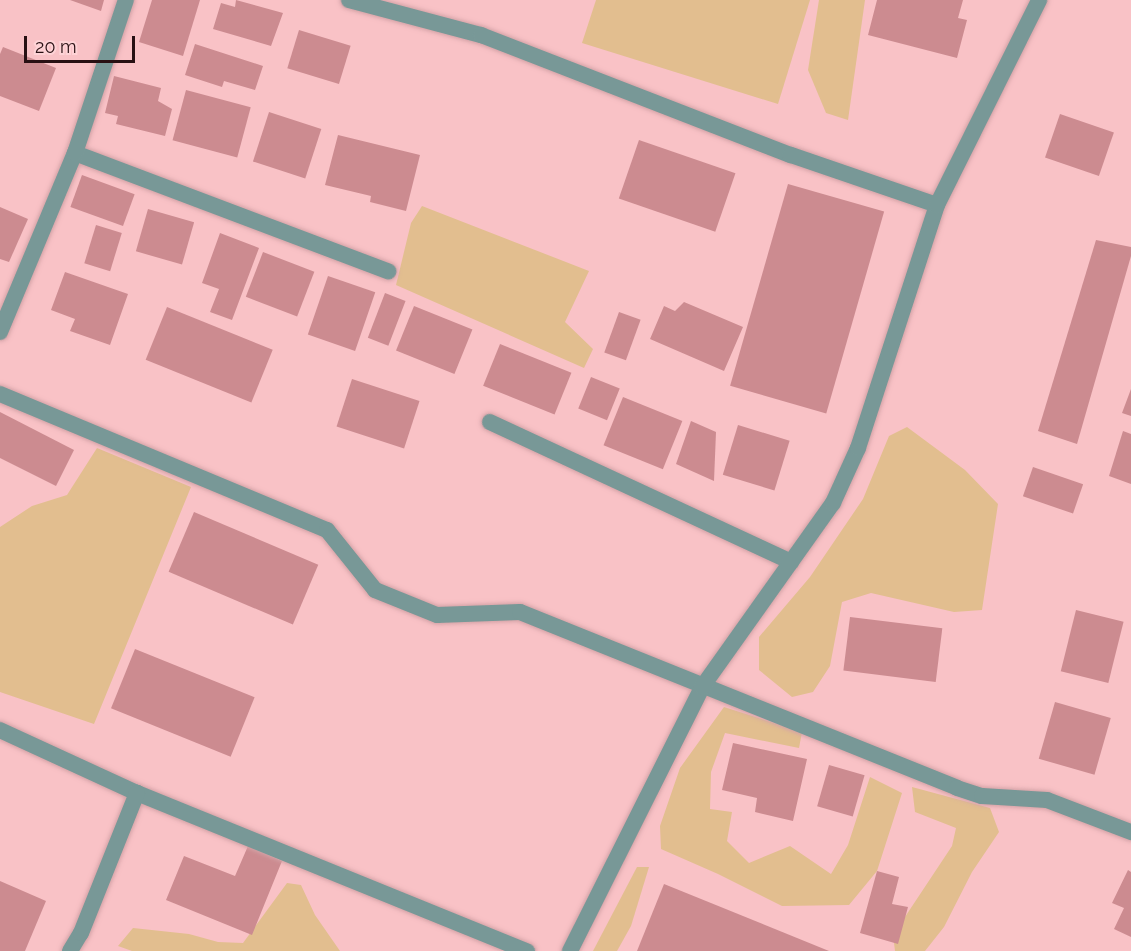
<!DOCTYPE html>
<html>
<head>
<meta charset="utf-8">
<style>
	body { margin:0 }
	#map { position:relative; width:1131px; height:951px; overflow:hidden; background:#f9c2c6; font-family:Raleway,sans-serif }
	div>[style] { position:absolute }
	.green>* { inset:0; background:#e2be8f }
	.building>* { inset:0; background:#cc8b90; transform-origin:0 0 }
	.roads { filter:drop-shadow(0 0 2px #d3a2a6) drop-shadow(0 0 2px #d3a2a6) }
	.minor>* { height:16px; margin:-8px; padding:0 8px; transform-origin:8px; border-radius:8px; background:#789897 }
	.tertiary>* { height:16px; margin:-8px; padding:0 8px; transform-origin:8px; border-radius:8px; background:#789897 }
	span { translate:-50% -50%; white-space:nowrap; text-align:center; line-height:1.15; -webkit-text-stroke:6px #fed3d6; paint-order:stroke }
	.scale { position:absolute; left:24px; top:36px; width:111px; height:27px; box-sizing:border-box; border:3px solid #281013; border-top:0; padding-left:8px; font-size:18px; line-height:21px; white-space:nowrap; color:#281013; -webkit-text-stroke:4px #fed3d6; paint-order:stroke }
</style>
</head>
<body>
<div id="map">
	<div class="green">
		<div style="clip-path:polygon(596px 0,810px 0,778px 104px,582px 43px)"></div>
		<div style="clip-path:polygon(819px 0,865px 0,848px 120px,826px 113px,808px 70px)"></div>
		<div style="clip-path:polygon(422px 206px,589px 271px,565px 322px,593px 349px,584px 368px,396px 285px,411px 223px)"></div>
		<div style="clip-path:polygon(907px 427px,965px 470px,998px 504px,982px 610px,954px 612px,871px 593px,842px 602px,830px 666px,813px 692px,792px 697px,759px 670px,759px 637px,810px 577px,863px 499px,889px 436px)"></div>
		<div style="clip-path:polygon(97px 448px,191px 487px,94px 724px,0 692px,0 527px,32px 506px,67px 495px)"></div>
		<div style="clip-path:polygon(724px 707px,802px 732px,799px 748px,725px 733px,711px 772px,710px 809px,732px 812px,727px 841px,749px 863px,790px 846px,831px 874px,848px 845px,870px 777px,902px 793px,877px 871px,849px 905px,782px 906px,718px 874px,661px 849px,660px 826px,680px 768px)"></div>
		<div style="clip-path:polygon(912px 787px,990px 808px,999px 832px,972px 872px,944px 927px,925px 951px,895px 951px,893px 935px,952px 846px,956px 828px,915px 812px)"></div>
		<div style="clip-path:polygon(637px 867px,649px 867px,631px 926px,617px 951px,593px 951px)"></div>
		<div style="clip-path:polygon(287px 883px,301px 885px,315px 915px,340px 951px,132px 951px,118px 946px,133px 928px,189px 934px,218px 942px,243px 943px)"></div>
	</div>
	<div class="building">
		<div style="clip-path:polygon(70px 0,104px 0,101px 11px)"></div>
		<div style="clip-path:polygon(152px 0,200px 0,183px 56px,139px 42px)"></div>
		<div style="clip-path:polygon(236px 0,283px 13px,271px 46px,213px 29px,221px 3px,235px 7px)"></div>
		<div style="clip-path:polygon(877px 0,963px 0,958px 18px,967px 20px,957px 58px,868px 35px)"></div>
		<div style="left:299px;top:30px;width:54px;height:40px;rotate:17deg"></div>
		<div style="clip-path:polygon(195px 44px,263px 66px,255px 90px,224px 81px,222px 87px,185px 75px)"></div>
		<div style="clip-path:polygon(3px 47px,56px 68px,39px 111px,0 96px,0 54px)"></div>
		<div style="clip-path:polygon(114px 76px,161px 88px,158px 101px,172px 109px,165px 136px,116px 124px,118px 116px,105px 113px)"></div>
		<div style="left:186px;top:90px;width:67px;height:52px;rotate:15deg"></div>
		<div style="left:269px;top:112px;width:55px;height:52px;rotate:18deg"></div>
		<div style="left:1060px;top:114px;width:57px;height:46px;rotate:19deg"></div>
		<div style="clip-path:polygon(338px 135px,420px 155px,406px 211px,370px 202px,371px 196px,325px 185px)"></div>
		<div style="left:639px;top:140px;width:102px;height:62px;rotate:19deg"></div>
		<div style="left:82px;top:175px;width:56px;height:34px;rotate:20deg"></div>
		<div style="left:788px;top:184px;width:100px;height:210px;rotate:16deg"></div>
		<div style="clip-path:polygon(0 207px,28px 219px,9px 262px,0 259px)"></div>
		<div style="left:148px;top:209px;width:48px;height:44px;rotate:16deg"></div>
		<div style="left:96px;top:225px;width:27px;height:40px;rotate:17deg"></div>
		<div style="clip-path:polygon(220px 233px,259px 248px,232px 320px,210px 312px,219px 289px,202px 283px)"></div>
		<div style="clip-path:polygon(1096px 240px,1131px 247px,1131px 256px,1077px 444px,1038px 431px)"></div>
		<div style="left:263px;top:252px;width:55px;height:48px;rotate:21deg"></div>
		<div style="clip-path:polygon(65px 272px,128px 294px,110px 345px,70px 331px,75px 319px,51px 310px)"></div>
		<div style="left:328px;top:276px;width:50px;height:62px;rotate:19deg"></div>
		<div style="left:385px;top:293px;width:22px;height:48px;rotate:21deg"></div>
		<div style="clip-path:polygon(684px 302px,743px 327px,724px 371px,650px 339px,664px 306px,675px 311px)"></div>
		<div style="left:414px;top:306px;width:63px;height:48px;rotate:22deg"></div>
		<div style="left:167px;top:307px;width:114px;height:57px;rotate:22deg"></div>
		<div style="left:619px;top:312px;width:23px;height:43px;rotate:20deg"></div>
		<div style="left:500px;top:344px;width:77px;height:45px;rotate:22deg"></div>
		<div style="left:591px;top:377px;width:31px;height:34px;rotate:22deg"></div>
		<div style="left:352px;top:379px;width:71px;height:50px;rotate:18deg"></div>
		<div style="clip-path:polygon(1131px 389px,1131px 416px,1122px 413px)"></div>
		<div style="left:623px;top:397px;width:64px;height:52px;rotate:22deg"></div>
		<div style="clip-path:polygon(0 412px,74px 450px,56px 486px,0 458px)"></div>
		<div style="clip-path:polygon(691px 421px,716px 432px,714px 481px,676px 464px)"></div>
		<div style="left:738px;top:425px;width:54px;height:52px;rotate:17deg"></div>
		<div style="clip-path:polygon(1123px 431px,1131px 434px,1131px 484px,1109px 476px)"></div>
		<div style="left:1033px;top:467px;width:53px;height:31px;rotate:19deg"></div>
		<div style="left:194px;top:512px;width:135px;height:65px;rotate:23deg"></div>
		<div style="left:1076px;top:610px;width:49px;height:63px;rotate:14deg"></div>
		<div style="left:850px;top:617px;width:93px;height:54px;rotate:7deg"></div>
		<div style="left:135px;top:649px;width:129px;height:64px;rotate:22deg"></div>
		<div style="left:1055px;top:702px;width:58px;height:59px;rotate:16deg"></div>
		<div style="clip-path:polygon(733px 743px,807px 759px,793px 821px,755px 812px,757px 798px,722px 790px)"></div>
		<div style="left:829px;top:765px;width:37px;height:43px;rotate:16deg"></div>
		<div style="clip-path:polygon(248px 846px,282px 861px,252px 935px,166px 900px,184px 856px,235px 876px)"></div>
		<div style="clip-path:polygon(1128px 870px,1131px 872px,1131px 937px,1114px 929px,1124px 908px,1112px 903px)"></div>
		<div style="clip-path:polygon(877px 871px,899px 877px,892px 904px,908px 907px,898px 944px,860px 933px)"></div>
		<div style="clip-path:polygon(0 881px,46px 901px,25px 951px,0 951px)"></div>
		<div style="clip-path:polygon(664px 884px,829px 951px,637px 951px)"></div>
	</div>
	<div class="roads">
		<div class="minor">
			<div style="left:349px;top:0;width:137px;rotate:14.9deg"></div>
			<div style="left:481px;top:35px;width:332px;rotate:21.2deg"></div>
			<div style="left:791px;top:155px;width:154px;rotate:18.9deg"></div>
			<div style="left:75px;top:153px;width:335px;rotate:20.7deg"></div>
			<div style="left:0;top:332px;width:194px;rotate:-67.3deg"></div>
			<div style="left:75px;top:153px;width:161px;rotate:-71.6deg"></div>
			<div style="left:0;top:394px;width:354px;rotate:22.6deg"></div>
			<div style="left:327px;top:530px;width:77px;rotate:51.3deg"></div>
			<div style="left:375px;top:590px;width:67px;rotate:22deg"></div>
			<div style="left:437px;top:615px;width:83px;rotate:-2.1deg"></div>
			<div style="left:520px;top:612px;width:471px;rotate:21.9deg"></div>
			<div style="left:957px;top:788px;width:26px;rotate:18deg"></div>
			<div style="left:982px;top:796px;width:65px;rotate:3.5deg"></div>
			<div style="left:1047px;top:800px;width:90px;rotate:20.9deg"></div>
			<div style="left:490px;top:422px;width:332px;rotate:24.9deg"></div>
			<div style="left:0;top:730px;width:151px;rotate:24.7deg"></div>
			<div style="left:137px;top:793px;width:421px;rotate:22.1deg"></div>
			<div style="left:70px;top:951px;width:21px;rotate:-59deg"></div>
			<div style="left:81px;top:933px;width:151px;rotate:-68.2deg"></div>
		</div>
		<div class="tertiary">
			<div style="left:570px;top:951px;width:295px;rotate:-63.4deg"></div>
			<div style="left:702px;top:687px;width:226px;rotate:-54.6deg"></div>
			<div style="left:833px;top:503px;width:60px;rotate:-65.6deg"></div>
			<div style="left:858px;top:448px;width:256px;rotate:-72deg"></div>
			<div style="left:937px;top:205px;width:229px;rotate:-63.5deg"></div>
		</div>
	</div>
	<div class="scale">20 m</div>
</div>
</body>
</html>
